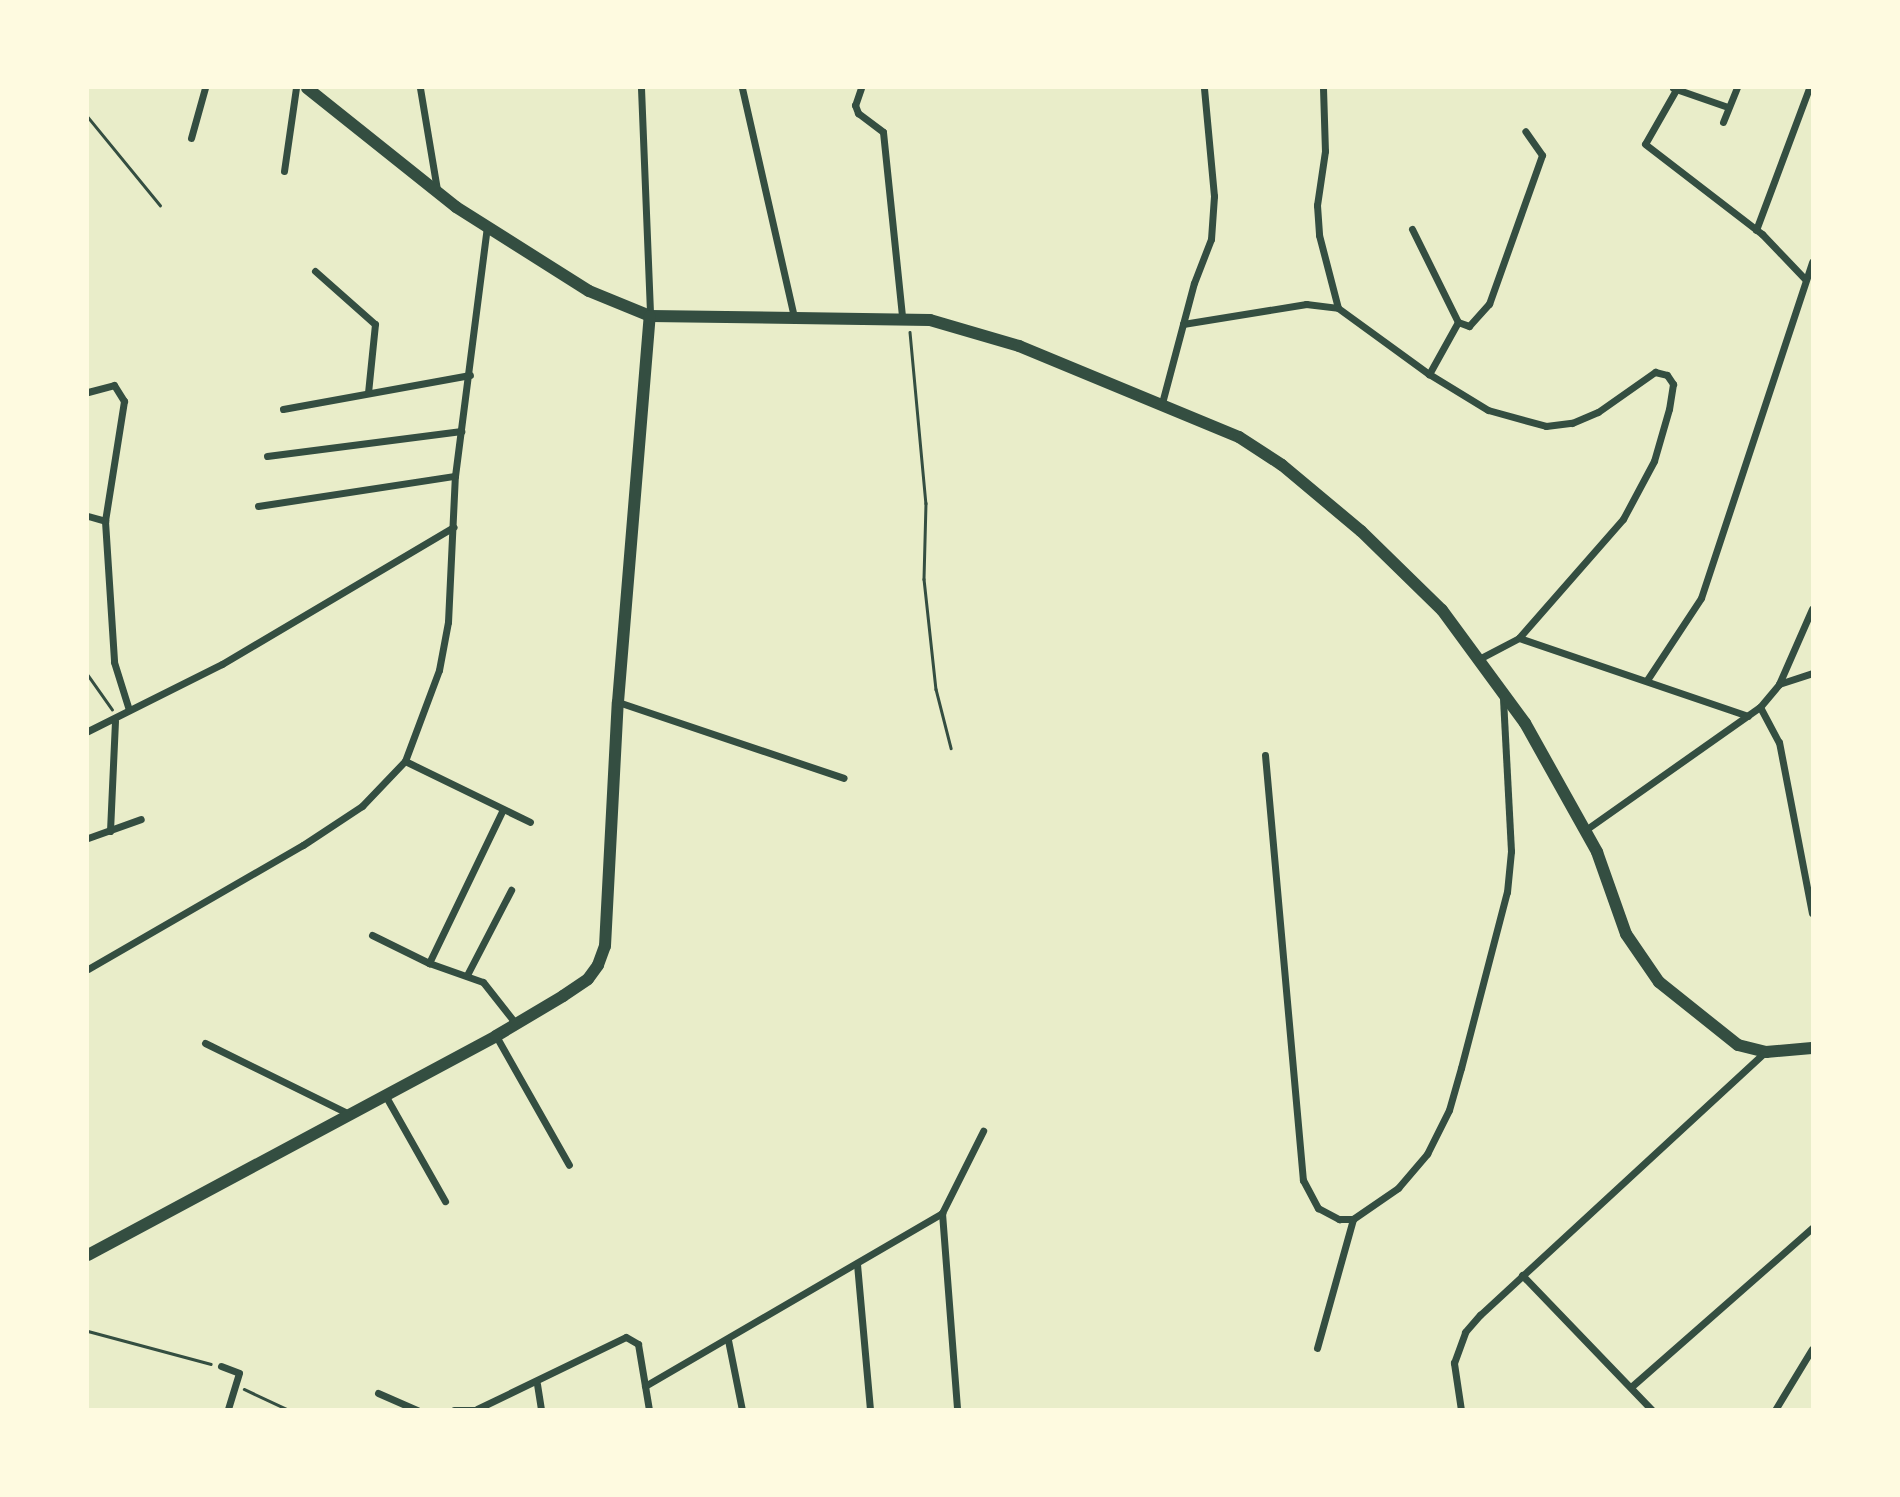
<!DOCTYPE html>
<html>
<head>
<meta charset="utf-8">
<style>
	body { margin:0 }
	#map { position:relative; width:1900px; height:1497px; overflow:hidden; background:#e9edc9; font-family:Poppins,sans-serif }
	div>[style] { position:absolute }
	.path>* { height:2.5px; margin:-1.25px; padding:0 1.25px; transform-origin:1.25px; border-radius:1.25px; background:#344e41 }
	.minor>* { height:7px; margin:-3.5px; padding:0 3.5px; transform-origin:3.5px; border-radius:3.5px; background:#344e41 }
	.tertiary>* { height:12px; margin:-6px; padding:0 6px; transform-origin:6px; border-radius:6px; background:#344e41 }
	span { translate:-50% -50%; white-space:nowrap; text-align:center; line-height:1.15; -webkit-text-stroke:7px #fefae0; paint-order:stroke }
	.frame { position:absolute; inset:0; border:89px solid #fefae0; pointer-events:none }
</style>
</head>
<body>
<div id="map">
	<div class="path">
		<div style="left:88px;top:117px;width:114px;rotate:50.7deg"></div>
		<div style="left:910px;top:332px;width:172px;rotate:84.7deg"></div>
		<div style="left:926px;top:503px;width:76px;rotate:91.5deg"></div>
		<div style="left:924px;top:579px;width:111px;rotate:83.8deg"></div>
		<div style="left:936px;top:689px;width:61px;rotate:75.7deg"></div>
		<div style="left:88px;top:675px;width:42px;rotate:54.8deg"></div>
		<div style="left:88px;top:1331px;width:127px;rotate:15deg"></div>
		<div style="left:244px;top:1389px;width:50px;rotate:25deg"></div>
	</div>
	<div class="minor">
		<div style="left:420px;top:88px;width:103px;rotate:80.5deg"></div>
		<div style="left:641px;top:88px;width:228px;rotate:87.7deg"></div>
		<div style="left:742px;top:88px;width:235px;rotate:77.2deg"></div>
		<div style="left:861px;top:88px;width:18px;rotate:109deg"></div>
		<div style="left:855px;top:105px;width:9px;rotate:69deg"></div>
		<div style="left:858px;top:113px;width:31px;rotate:37deg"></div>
		<div style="left:883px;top:132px;width:186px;rotate:84.1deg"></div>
		<div style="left:1323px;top:88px;width:63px;rotate:88.2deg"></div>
		<div style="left:1325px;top:151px;width:55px;rotate:98.4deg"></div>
		<div style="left:1317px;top:205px;width:30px;rotate:86deg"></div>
		<div style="left:1319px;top:235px;width:75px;rotate:75.4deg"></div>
		<div style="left:1673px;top:88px;width:58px;rotate:19.1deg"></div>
		<div style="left:1677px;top:88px;width:64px;rotate:119.7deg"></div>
		<div style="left:1645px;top:144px;width:148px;rotate:37.6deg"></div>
		<div style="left:1762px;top:234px;width:62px;rotate:46.3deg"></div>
		<div style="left:1723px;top:122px;width:37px;rotate:-68deg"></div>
		<div style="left:191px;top:138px;width:52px;rotate:-74.4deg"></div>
		<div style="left:284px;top:171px;width:84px;rotate:-81.8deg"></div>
		<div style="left:1412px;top:229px;width:104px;rotate:63.7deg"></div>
		<div style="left:1458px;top:322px;width:60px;rotate:119.1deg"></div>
		<div style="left:1756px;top:230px;width:152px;rotate:-69.5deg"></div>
		<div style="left:315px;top:271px;width:80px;rotate:41.5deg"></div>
		<div style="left:375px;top:324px;width:69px;rotate:95.8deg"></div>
		<div style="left:1458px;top:322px;width:12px;rotate:20deg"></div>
		<div style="left:1469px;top:326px;width:30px;rotate:-48deg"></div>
		<div style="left:1489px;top:304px;width:158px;rotate:-70.4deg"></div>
		<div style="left:1542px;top:155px;width:29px;rotate:-125deg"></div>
		<div style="left:1183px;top:324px;width:125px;rotate:-9.2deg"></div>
		<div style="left:1306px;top:304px;width:32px;rotate:7deg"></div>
		<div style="left:1338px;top:308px;width:112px;rotate:36deg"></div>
		<div style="left:1429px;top:374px;width:69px;rotate:31.4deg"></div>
		<div style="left:1488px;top:410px;width:60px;rotate:15.4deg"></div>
		<div style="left:1546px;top:426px;width:26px;rotate:-7deg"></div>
		<div style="left:1572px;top:423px;width:28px;rotate:-23deg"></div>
		<div style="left:1598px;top:412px;width:70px;rotate:-35.1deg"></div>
		<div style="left:1655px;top:372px;width:12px;rotate:14deg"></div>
		<div style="left:1667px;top:375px;width:11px;rotate:56deg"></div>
		<div style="left:1673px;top:384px;width:25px;rotate:99deg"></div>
		<div style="left:1669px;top:409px;width:54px;rotate:106.1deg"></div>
		<div style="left:1654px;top:461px;width:66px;rotate:118.1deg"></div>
		<div style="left:1623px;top:519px;width:158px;rotate:131.2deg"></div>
		<div style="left:1519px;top:638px;width:45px;rotate:152.3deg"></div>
		<div style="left:88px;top:392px;width:27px;rotate:-15deg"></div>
		<div style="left:114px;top:385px;width:19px;rotate:58deg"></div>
		<div style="left:124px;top:401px;width:121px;rotate:99deg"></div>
		<div style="left:105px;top:521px;width:141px;rotate:86.3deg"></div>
		<div style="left:114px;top:662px;width:50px;rotate:72.6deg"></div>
		<div style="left:1162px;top:403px;width:124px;rotate:-75.1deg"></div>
		<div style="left:1194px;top:283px;width:47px;rotate:-68.9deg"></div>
		<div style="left:1211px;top:239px;width:43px;rotate:-86deg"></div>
		<div style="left:1214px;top:196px;width:108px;rotate:-95.3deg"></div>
		<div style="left:283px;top:409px;width:190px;rotate:-10.3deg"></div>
		<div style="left:267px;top:456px;width:196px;rotate:-7.3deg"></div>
		<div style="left:258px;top:506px;width:199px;rotate:-8.7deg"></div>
		<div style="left:88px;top:516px;width:18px;rotate:16deg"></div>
		<div style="left:1519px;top:638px;width:242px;rotate:18.8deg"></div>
		<div style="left:1647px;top:680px;width:98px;rotate:-56.6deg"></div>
		<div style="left:1701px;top:598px;width:354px;rotate:-71.7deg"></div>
		<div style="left:1779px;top:684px;width:35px;rotate:-18deg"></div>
		<div style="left:618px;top:702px;width:238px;rotate:18.6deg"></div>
		<div style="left:1760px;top:707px;width:40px;rotate:62deg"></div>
		<div style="left:1779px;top:742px;width:174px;rotate:79.1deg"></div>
		<div style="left:88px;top:731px;width:150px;rotate:-26.6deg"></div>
		<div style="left:222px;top:664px;width:269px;rotate:-30.6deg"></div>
		<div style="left:1265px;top:755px;width:427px;rotate:84.9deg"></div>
		<div style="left:1303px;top:1180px;width:32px;rotate:62deg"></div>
		<div style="left:1318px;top:1208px;width:24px;rotate:28deg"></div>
		<div style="left:1339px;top:1219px;width:14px"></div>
		<div style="left:1353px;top:1219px;width:55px;rotate:-34.6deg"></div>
		<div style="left:1398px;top:1188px;width:45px;rotate:-49.5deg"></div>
		<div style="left:1427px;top:1154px;width:49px;rotate:-63.4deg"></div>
		<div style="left:1449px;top:1110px;width:44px;rotate:-74.1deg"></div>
		<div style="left:1461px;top:1068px;width:182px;rotate:-75.4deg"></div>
		<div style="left:1507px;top:892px;width:41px;rotate:-84.4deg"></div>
		<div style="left:1511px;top:851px;width:154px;rotate:-93deg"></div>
		<div style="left:405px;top:761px;width:139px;rotate:26deg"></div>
		<div style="left:110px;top:831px;width:110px;rotate:-87.4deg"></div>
		<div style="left:1584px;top:831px;width:215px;rotate:-35.2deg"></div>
		<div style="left:1760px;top:707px;width:30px;rotate:-50deg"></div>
		<div style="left:1779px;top:684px;width:82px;rotate:-66.3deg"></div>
		<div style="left:88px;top:838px;width:56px;rotate:-19.7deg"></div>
		<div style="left:372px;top:935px;width:64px;rotate:26.2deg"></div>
		<div style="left:429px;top:963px;width:57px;rotate:19.4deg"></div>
		<div style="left:483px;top:982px;width:53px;rotate:51.8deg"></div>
		<div style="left:429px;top:963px;width:169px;rotate:-64.3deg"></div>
		<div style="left:88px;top:969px;width:248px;rotate:-30deg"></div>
		<div style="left:303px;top:845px;width:71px;rotate:-33.5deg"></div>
		<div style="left:362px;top:806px;width:62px;rotate:-46.3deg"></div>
		<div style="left:405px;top:761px;width:97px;rotate:-69.5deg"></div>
		<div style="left:439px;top:670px;width:49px;rotate:-79.4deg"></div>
		<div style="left:448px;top:622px;width:146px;rotate:-87.3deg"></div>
		<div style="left:455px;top:476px;width:251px;rotate:-82.7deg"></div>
		<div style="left:467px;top:975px;width:96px;rotate:-62.6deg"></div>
		<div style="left:496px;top:1036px;width:148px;rotate:60.5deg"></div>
		<div style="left:205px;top:1043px;width:161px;rotate:26.2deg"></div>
		<div style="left:385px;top:1095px;width:122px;rotate:60.5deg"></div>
		<div style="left:942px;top:1213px;width:198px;rotate:85.6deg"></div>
		<div style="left:857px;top:1264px;width:147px;rotate:84.9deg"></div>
		<div style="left:1522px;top:1275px;width:187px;rotate:46.1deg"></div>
		<div style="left:728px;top:1340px;width:71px;rotate:78.7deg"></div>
		<div style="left:1317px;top:1348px;width:134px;rotate:-74.4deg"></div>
		<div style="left:221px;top:1366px;width:19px;rotate:21deg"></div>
		<div style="left:239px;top:1373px;width:39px;rotate:107deg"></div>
		<div style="left:537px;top:1384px;width:26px;rotate:81deg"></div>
		<div style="left:645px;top:1386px;width:344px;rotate:-30.2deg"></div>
		<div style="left:942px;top:1213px;width:92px;rotate:-63.4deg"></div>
		<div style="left:1631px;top:1387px;width:241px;rotate:-41.3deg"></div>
		<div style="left:378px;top:1393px;width:43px;rotate:23.6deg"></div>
		<div style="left:477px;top:1409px;width:165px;rotate:-25.8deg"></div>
		<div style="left:626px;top:1337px;width:14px;rotate:30deg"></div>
		<div style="left:638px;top:1344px;width:67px;rotate:80.5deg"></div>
		<div style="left:454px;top:1410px;width:24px"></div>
		<div style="left:1461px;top:1410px;width:48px;rotate:-98.5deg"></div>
		<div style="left:1454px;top:1363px;width:33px;rotate:-70deg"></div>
		<div style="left:1465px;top:1332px;width:23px;rotate:-49deg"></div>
		<div style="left:1480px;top:1315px;width:388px;rotate:-42.7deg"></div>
		<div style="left:1775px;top:1410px;width:71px;rotate:-58.8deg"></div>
	</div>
	<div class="tertiary">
		<div style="left:307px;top:88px;width:191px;rotate:38.6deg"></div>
		<div style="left:456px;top:207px;width:157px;rotate:32.3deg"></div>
		<div style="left:589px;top:291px;width:66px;rotate:22.3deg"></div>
		<div style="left:650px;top:316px;width:280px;rotate:0.8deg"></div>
		<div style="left:930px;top:320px;width:93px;rotate:16.3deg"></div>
		<div style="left:1019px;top:346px;width:238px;rotate:22.5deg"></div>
		<div style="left:1239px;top:437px;width:51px;rotate:33.1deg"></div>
		<div style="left:1282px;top:465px;width:103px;rotate:39.9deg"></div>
		<div style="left:1361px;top:531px;width:113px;rotate:44.3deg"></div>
		<div style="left:1442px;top:610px;width:140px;rotate:53.7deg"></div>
		<div style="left:1525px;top:723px;width:148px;rotate:60.8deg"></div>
		<div style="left:1597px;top:852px;width:87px;rotate:70.5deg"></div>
		<div style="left:1626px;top:934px;width:58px;rotate:55.5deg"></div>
		<div style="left:1659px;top:982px;width:101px;rotate:38.6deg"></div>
		<div style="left:1738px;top:1045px;width:29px;rotate:14deg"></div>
		<div style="left:1766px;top:1052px;width:46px;rotate:-5deg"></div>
		<div style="left:88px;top:1255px;width:463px;rotate:-28.2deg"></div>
		<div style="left:496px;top:1036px;width:78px;rotate:-30.8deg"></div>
		<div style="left:563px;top:996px;width:30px;rotate:-34deg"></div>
		<div style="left:588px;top:979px;width:17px;rotate:-54deg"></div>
		<div style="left:598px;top:965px;width:20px;rotate:-70deg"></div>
		<div style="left:605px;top:946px;width:244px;rotate:-87deg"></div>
		<div style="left:618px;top:702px;width:387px;rotate:-85.3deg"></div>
	</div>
	<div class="frame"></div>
</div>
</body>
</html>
